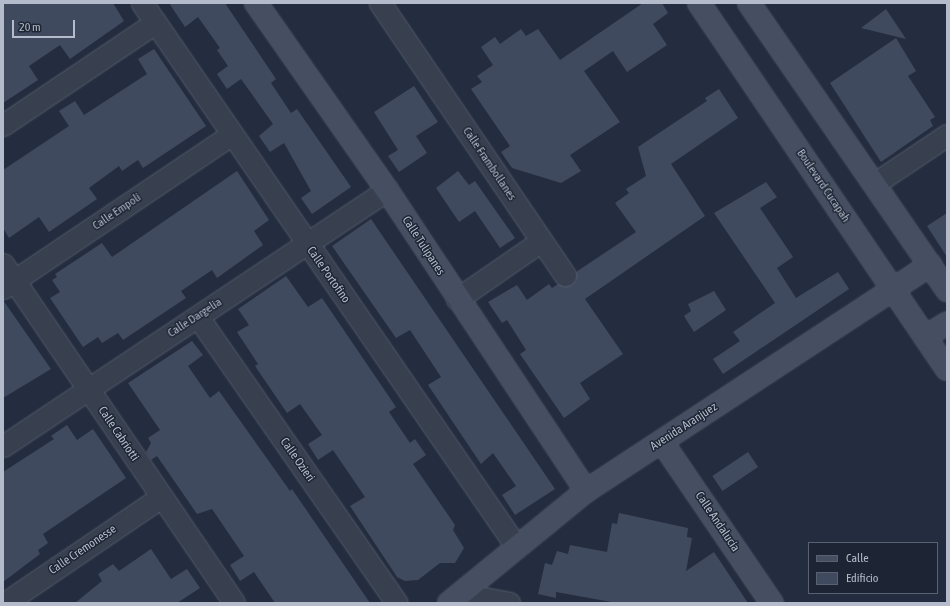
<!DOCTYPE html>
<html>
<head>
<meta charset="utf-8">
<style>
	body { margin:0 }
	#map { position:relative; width:950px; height:606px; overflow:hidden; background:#242d3f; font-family:"Asap Condensed",sans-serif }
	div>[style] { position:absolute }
	.building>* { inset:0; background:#404a5f; transform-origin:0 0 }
	.roads { filter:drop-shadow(0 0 1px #535b6a) drop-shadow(0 0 1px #535b6a) }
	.street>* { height:21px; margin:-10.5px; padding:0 10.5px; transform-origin:10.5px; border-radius:10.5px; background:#38404f }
	.secondary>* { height:22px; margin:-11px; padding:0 11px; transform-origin:11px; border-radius:11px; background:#464e62 }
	span { translate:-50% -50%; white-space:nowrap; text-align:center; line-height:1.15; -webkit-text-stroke:3px #1d2534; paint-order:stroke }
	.street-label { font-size:12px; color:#b4bbca }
	.frame { position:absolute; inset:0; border:4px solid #b4bbca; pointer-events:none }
	.legend { position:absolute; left:808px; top:542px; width:130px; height:52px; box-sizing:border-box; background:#1d2534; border:1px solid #596170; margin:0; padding:5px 7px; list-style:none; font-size:12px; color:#b4bbca }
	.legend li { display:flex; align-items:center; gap:8px; height:20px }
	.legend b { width:20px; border:1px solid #596170 }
	.scale { position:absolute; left:12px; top:20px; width:63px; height:18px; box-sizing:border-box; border:2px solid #b4bbca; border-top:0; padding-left:5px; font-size:12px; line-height:14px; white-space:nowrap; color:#b4bbca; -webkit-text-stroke:3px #1d2534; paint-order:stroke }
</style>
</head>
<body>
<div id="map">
	<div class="building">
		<div style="clip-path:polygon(3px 3px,113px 3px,124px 21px,70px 59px,60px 45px,29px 66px,38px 80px,3px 103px)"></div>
		<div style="clip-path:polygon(169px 3px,225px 3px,276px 79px,271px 83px,291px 113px,297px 109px,351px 187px,312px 214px,301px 198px,311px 191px,284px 143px,270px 152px,259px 136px,273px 124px,241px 79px,227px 89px,217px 74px,228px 66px,217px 50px,220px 48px,198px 17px,185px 27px)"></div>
		<div style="clip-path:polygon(643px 3px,662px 3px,668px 13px,653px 24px,667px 45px,627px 72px,613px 51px,584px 71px,620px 122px,570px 155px,581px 171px,561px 183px,512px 168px,501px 152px,510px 146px,471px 89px,482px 82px,477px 76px,493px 65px,481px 47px,495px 37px,500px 44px,521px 29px,526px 36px,538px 29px,560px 60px)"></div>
		<div style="clip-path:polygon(886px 9px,906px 39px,861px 28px)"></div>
		<div style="clip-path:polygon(896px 38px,916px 71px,908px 76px,935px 117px,930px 120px,933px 126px,881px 162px,830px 83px)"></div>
		<div style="clip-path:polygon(154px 49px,206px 126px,143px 168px,138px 160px,122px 171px,119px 166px,89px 188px,97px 199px,49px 232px,39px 217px,9px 238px,3px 228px,3px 170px,69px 126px,59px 111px,75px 101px,84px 115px,147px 74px,138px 59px)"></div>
		<div style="clip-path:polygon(414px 86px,438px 122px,416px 136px,427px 153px,399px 172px,388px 156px,398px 150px,374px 112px)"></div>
		<div style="clip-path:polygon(719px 89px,738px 118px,671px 164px,705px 216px,585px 299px,623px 354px,580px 383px,590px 399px,564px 418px,520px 354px,526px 350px,507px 320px,502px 323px,488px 302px,517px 285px,527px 300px,549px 284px,552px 288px,558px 284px,571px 285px,576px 280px,576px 272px,636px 232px,615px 203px,629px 193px,626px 189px,646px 176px,638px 147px,707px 101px,705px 98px)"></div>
		<div style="clip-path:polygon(237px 171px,269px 220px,254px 231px,263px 245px,217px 278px,212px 270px,181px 291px,186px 298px,123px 340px,118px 333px,102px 343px,98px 337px,83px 347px,50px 298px,60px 292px,52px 280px,57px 277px,55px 274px,102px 243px,112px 257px)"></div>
		<div style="clip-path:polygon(458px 171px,469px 185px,475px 181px,515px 238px,500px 248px,475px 211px,459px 222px,436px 188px)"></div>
		<div style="clip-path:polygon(766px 182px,777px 197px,760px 208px,793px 257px,777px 268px,796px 298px,838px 272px,849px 289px,723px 374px,713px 359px,740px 341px,733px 332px,775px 303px,714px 213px)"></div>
		<div style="clip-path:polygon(947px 213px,947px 257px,927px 226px)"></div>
		<div style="clip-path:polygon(371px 219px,555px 489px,515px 515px,502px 495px,516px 486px,493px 453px,481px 464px,428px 385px,441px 377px,410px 330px,396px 338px,332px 246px)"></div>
		<div style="clip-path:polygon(286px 276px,308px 307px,322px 298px,396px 407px,389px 412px,410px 443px,415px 439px,426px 455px,413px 464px,455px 525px,453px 530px,464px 548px,455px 563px,440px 563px,418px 580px,405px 581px,397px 577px,350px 506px,365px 497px,333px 450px,318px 460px,308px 444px,322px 435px,300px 404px,287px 413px,255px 366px,258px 364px,237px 332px,249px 325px,238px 309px)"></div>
		<div style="clip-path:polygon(714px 291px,726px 310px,694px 332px,684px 316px,691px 311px,688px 304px)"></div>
		<div style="clip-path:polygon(3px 300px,51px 369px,3px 398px)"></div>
		<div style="clip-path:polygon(192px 341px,203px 355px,188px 366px,210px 398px,219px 391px,290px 491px,292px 489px,370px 603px,275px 603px,254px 572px,240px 581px,230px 565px,244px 556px,212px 509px,197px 514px,157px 456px,151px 460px,146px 452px,151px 443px,148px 438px,160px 430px,128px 383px)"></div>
		<div style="clip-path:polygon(67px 425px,77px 440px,93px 429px,126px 478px,43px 534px,48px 543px,38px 550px,40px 554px,3px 582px,3px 472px,54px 439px,51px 436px)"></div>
		<div style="left:748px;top:452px;width:18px;height:43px;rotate:56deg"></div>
		<div style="clip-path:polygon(619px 513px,688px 528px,687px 537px,692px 538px,686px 571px,714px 552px,748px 603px,617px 603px,556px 592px,556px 598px,538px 594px,545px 563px,552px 565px,557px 551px,568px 554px,570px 545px,607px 552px,612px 523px,617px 524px)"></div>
		<div style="clip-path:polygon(151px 549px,171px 579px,187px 569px,200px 588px,177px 603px,75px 603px,102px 581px,98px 574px,113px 564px,119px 571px)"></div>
	</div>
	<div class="roads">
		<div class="street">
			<div style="left:142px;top:3px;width:659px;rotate:55.44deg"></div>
			<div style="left:380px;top:3px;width:329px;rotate:55.8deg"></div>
			<div style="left:3px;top:125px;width:183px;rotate:-33.9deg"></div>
			<div style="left:874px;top:184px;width:88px;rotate:-33.9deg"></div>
			<div style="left:3px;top:264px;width:410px;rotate:55.7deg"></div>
			<div style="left:3px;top:288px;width:275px;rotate:-33.9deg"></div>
			<div style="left:457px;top:299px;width:102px;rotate:-34.6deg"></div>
			<div style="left:198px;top:317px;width:348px;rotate:55.2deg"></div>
			<div style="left:3px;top:446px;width:462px;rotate:-33.7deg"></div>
			<div style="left:460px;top:594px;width:50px;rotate:10.4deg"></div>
			<div style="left:5px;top:603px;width:189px;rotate:-34.2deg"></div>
		</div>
		<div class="secondary">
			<div style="left:256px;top:3px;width:228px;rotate:55deg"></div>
			<div style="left:387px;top:190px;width:361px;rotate:56.5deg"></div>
			<div style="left:699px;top:3px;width:442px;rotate:55.9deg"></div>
			<div style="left:749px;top:3px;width:349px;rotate:55.4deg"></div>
			<div style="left:925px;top:337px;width:26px;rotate:-32deg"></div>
			<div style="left:662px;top:442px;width:195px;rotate:55.7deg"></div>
			<div style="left:449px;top:603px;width:177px;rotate:-39.3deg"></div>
			<div style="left:586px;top:491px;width:412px;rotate:-33.3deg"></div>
		</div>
	</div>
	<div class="street-label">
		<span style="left:489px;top:164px;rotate:56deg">Calle Frambollanes</span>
		<span style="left:823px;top:186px;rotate:56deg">Boulevard Cucapah</span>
		<span style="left:117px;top:212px;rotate:-34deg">Calle Empoli</span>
		<span style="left:423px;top:246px;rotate:57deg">Calle Tulipanes</span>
		<span style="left:328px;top:275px;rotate:55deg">Calle Portofino</span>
		<span style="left:195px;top:318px;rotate:-33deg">Calle Dargelia</span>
		<span style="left:684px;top:427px;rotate:-33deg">Avenida Aranjuez</span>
		<span style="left:118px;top:434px;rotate:56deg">Calle Cabriotti</span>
		<span style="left:297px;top:460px;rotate:55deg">Calle Ozieri</span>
		<span style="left:717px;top:522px;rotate:56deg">Calle Andalucía</span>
		<span style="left:83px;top:550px;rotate:-34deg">Calle Cremonesse</span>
	</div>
	<div class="frame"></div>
	<ul class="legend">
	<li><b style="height:5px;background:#464e62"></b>Calle</li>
	<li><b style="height:11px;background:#404a5f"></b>Edificio</li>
	</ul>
	<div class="scale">20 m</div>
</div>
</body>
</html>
